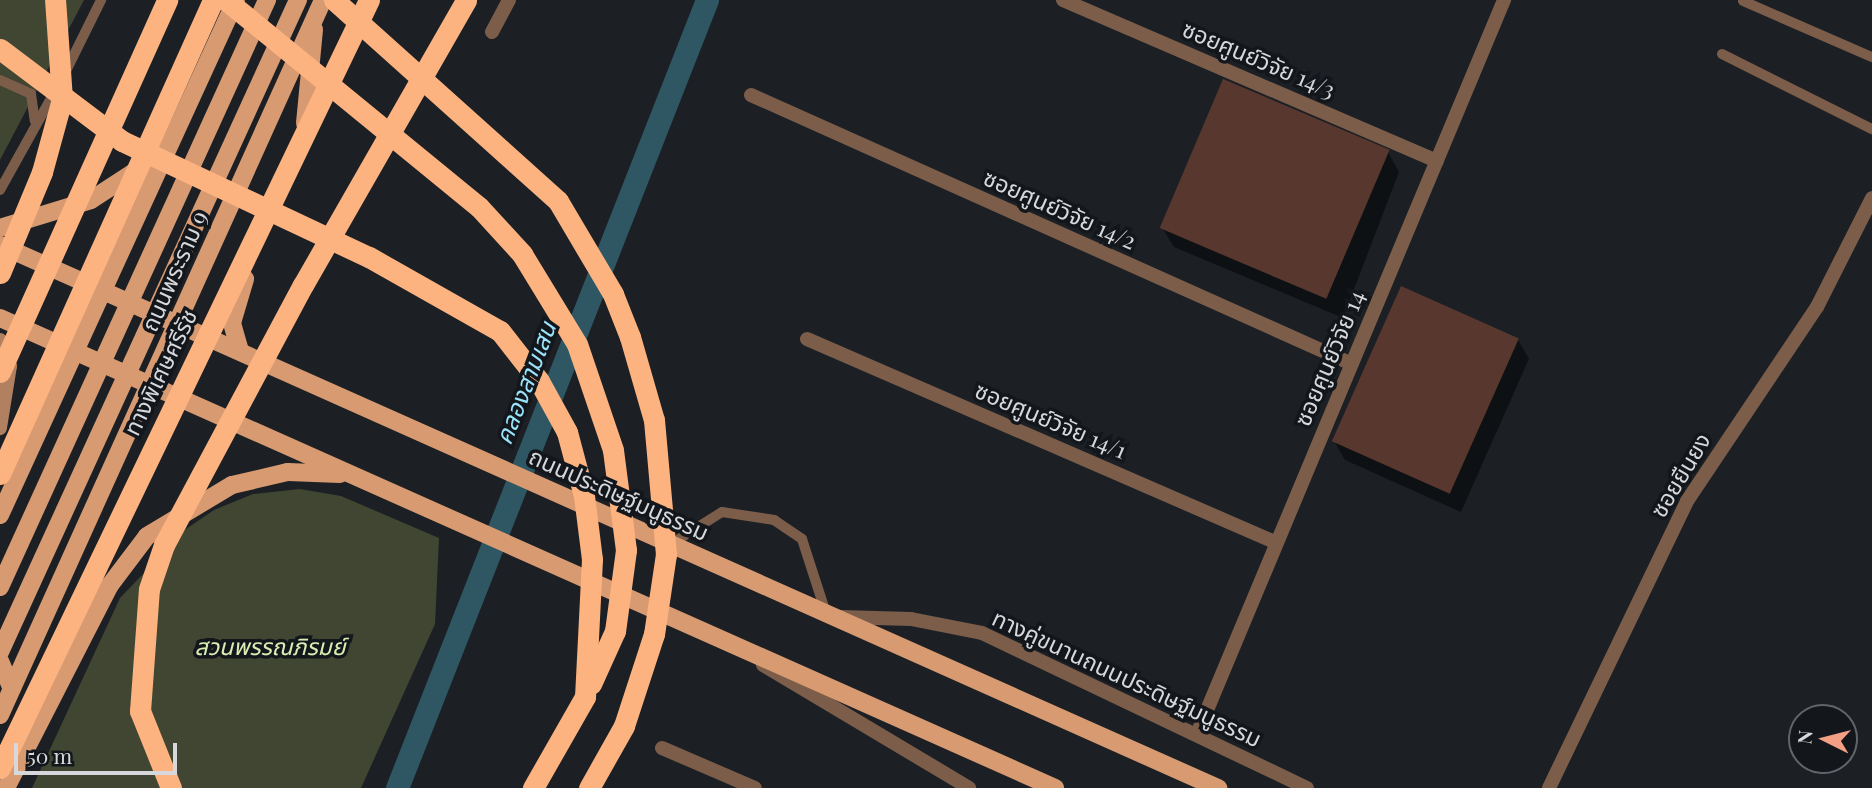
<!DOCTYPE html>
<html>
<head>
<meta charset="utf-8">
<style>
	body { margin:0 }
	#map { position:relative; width:1872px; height:788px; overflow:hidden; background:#1c2025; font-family:"Playfair Display","Noto Sans Thai",serif }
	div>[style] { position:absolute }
	.green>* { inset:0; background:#404631 }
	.shadow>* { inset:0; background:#0007 }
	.canal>* { height:23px; margin:-11.5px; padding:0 11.5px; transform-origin:11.5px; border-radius:11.5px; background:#2e5663 }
	.building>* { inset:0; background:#58372f; transform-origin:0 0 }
	.service>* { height:10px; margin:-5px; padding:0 5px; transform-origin:5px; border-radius:5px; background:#7b5d4a }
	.minor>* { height:14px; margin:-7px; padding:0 7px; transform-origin:7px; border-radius:7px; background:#7b5d4a }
	.tertiary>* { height:14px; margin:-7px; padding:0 7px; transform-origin:7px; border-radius:7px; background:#7b5d4a }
	.secondary>* { height:14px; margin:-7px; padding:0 7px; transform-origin:7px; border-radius:7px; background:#b08060 }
	.primary>* { height:18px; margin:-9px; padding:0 9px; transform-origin:9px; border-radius:9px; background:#d89a71 }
	.motorway>* { height:21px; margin:-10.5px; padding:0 10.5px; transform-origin:10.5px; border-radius:10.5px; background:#fdb380 }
	.primary-bridge>* { height:18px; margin:-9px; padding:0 9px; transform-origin:9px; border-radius:9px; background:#d89a71 }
	.motorway-bridge>* { height:21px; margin:-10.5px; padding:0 10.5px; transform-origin:10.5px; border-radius:10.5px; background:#fdb380 }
	span { translate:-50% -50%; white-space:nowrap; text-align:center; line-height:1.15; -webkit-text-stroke:7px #13171c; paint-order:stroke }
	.street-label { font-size:23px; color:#d6d8dc }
	.park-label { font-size:23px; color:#daedb2; font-style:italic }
	.water-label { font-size:24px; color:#9ae3fb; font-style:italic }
	.north { position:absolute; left:1788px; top:704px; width:70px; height:70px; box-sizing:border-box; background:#13171c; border:2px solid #616469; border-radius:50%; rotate:276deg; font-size:19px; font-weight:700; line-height:28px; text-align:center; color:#d6d8dc }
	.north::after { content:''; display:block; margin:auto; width:24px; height:32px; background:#f39f84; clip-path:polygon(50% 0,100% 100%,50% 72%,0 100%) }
	.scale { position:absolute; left:14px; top:743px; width:163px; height:32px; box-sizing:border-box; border:4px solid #d6d8dc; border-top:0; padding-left:9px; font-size:21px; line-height:24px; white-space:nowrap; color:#d6d8dc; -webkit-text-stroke:5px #13171c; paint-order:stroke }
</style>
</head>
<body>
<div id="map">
	<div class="green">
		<div style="clip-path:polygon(0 0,84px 0,0 160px)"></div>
		<div style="clip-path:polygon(300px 489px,341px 496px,439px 538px,435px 624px,361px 788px,32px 788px,120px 598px,186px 529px,214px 510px,253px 494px)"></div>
	</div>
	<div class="shadow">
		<div style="clip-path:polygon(1388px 152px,1399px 172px,1343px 318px,1174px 247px,1162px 228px)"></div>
		<div style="clip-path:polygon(1518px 340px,1529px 359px,1461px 512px,1345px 460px,1334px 441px)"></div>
	</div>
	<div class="canal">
		<div style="left:397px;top:788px;width:847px;rotate:-68.53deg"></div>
	</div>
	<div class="building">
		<div style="left:1223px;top:79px;width:181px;height:162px;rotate:23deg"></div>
		<div style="left:1401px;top:286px;width:129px;height:170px;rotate:24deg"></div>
	</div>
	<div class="service">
		<div style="left:1743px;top:1px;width:141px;rotate:23.5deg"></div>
		<div style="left:1722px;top:54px;width:168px;rotate:26.6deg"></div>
		<div style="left:64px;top:75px;width:84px;rotate:-63.7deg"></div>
		<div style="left:0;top:80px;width:34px;rotate:24deg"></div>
		<div style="left:31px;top:94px;width:27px;rotate:82deg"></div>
		<div style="left:0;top:190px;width:113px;rotate:-60.9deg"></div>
		<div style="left:671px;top:544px;width:60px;rotate:-32.1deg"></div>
		<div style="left:722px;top:512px;width:53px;rotate:8.7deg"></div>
		<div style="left:774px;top:520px;width:34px;rotate:34deg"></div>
		<div style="left:802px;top:539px;width:75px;rotate:72.1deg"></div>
	</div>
	<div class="minor">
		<div style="left:1063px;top:0;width:407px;rotate:23.3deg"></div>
		<div style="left:492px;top:32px;width:36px;rotate:-62deg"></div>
		<div style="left:751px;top:95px;width:658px;rotate:24.11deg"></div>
		<div style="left:807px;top:339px;width:512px;rotate:23.46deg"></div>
		<div style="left:1197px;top:734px;width:796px;rotate:-67.3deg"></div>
		<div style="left:662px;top:748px;width:101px;rotate:23.3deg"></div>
		<div style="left:1549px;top:788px;width:318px;rotate:-64.3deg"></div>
		<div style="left:1687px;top:501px;width:234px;rotate:-56.2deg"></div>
		<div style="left:1817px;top:307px;width:122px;rotate:-63.2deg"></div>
	</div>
	<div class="tertiary">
		<div style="left:841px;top:617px;width:70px;rotate:1.6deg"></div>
		<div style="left:911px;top:619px;width:72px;rotate:11.2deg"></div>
		<div style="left:982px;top:633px;width:360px;rotate:25.5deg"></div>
		<div style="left:763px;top:665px;width:240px;rotate:30.8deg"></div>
	</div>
	<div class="secondary">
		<div style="left:0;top:340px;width:28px;rotate:69deg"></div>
		<div style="left:10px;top:366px;width:63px;rotate:99.2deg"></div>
	</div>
	<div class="primary">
		<div style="left:305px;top:123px;width:94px;rotate:-84.5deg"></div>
		<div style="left:0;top:228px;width:95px;rotate:-17.1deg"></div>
		<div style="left:91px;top:200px;width:59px;rotate:-33.1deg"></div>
		<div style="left:0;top:245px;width:1334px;rotate:24.03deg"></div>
		<div style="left:0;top:318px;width:1155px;rotate:24.01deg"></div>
		<div style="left:240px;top:351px;width:29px;rotate:-106deg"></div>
		<div style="left:232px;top:323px;width:46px;rotate:-73.5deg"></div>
		<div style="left:0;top:515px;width:566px;rotate:-65.38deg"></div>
		<div style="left:0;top:661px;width:30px;rotate:67deg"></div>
		<div style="left:0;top:715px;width:785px;rotate:-65.69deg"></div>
		<div style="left:6px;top:788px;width:228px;rotate:-62.9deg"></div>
		<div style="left:110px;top:585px;width:61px;rotate:-52.9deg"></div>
		<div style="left:147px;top:536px;width:99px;rotate:-31deg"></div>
		<div style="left:232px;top:485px;width:57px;rotate:-13.1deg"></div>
		<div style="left:288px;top:472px;width:52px;rotate:2.2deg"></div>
	</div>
	<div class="motorway">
		<div style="left:303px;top:285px;width:328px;rotate:-60.2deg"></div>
		<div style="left:533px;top:788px;width:105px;rotate:-60.3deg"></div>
	</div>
	<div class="primary-bridge">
		<div style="left:0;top:587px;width:645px;rotate:-65.54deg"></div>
		<div style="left:0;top:652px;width:717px;rotate:-65.44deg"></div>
	</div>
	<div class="motorway-bridge">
		<div style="left:226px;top:0;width:327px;rotate:39.3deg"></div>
		<div style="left:479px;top:207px;width:64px;rotate:47.5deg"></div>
		<div style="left:522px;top:254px;width:105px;rotate:58.6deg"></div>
		<div style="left:577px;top:344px;width:112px;rotate:71.2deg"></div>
		<div style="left:613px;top:450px;width:101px;rotate:82.6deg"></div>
		<div style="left:626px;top:550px;width:82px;rotate:97.7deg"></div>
		<div style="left:615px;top:631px;width:58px;rotate:114.4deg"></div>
		<div style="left:334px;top:0;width:301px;rotate:41.9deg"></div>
		<div style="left:558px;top:201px;width:108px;rotate:59.4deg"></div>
		<div style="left:613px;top:294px;width:46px;rotate:68.4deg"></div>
		<div style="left:630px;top:337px;width:86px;rotate:73.9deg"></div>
		<div style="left:654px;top:420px;width:135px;rotate:84.9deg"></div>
		<div style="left:666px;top:554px;width:81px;rotate:98.5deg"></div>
		<div style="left:654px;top:634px;width:97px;rotate:108.1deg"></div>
		<div style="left:624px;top:726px;width:71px;rotate:119.4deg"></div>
		<div style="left:0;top:49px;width:153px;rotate:37deg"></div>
		<div style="left:122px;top:141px;width:273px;rotate:25.2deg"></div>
		<div style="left:369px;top:257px;width:150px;rotate:29.5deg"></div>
		<div style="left:500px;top:331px;width:63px;rotate:52deg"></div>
		<div style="left:539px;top:381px;width:58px;rotate:61.2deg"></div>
		<div style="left:567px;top:432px;width:66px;rotate:75.1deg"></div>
		<div style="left:584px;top:496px;width:64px;rotate:82.8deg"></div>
		<div style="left:592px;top:559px;width:138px;rotate:92.9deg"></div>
		<div style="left:0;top:273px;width:109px;rotate:-67.4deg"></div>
		<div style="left:42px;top:172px;width:76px;rotate:-74.7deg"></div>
		<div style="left:62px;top:99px;width:99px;rotate:-94deg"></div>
		<div style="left:0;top:372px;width:408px;rotate:-65.8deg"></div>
		<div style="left:0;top:474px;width:520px;rotate:-65.8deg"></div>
		<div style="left:0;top:768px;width:852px;rotate:-64.34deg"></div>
		<div style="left:171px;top:788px;width:83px;rotate:-111.9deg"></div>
		<div style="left:140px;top:711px;width:122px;rotate:-85.8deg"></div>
		<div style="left:149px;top:589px;width:46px;rotate:-71.2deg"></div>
		<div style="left:164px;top:545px;width:295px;rotate:-61.9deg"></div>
	</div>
	<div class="street-label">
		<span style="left:1259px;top:59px;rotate:23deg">ซอยศูนย์วิจัย 14/3</span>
		<span style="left:1060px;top:209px;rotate:24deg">ซอยศูนย์วิจัย 14/2</span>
		<span style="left:174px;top:271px;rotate:-66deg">ถนนพระราม 9</span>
		<span style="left:1329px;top:358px;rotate:-67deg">ซอยศูนย์วิจัย 14</span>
		<span style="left:160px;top:372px;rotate:-64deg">ทางพิเศษศรีรัช</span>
		<span style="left:1051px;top:420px;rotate:23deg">ซอยศูนย์วิจัย 14/1</span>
		<span style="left:1680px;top:475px;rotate:-59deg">ซอยยืนยง</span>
		<span style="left:619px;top:494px;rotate:24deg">ถนนประดิษฐ์มนูธรรม</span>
		<span style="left:1127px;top:678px;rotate:25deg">ทางคู่ขนานถนนประดิษฐ์มนูธรรม</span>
	</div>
	<div class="park-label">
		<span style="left:270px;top:646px">สวนพรรณภิรมย์</span>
	</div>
	<div class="water-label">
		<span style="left:525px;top:383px;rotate:-69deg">คลองสามเสน</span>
	</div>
	<div class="north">N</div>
	<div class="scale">50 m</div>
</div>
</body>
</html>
